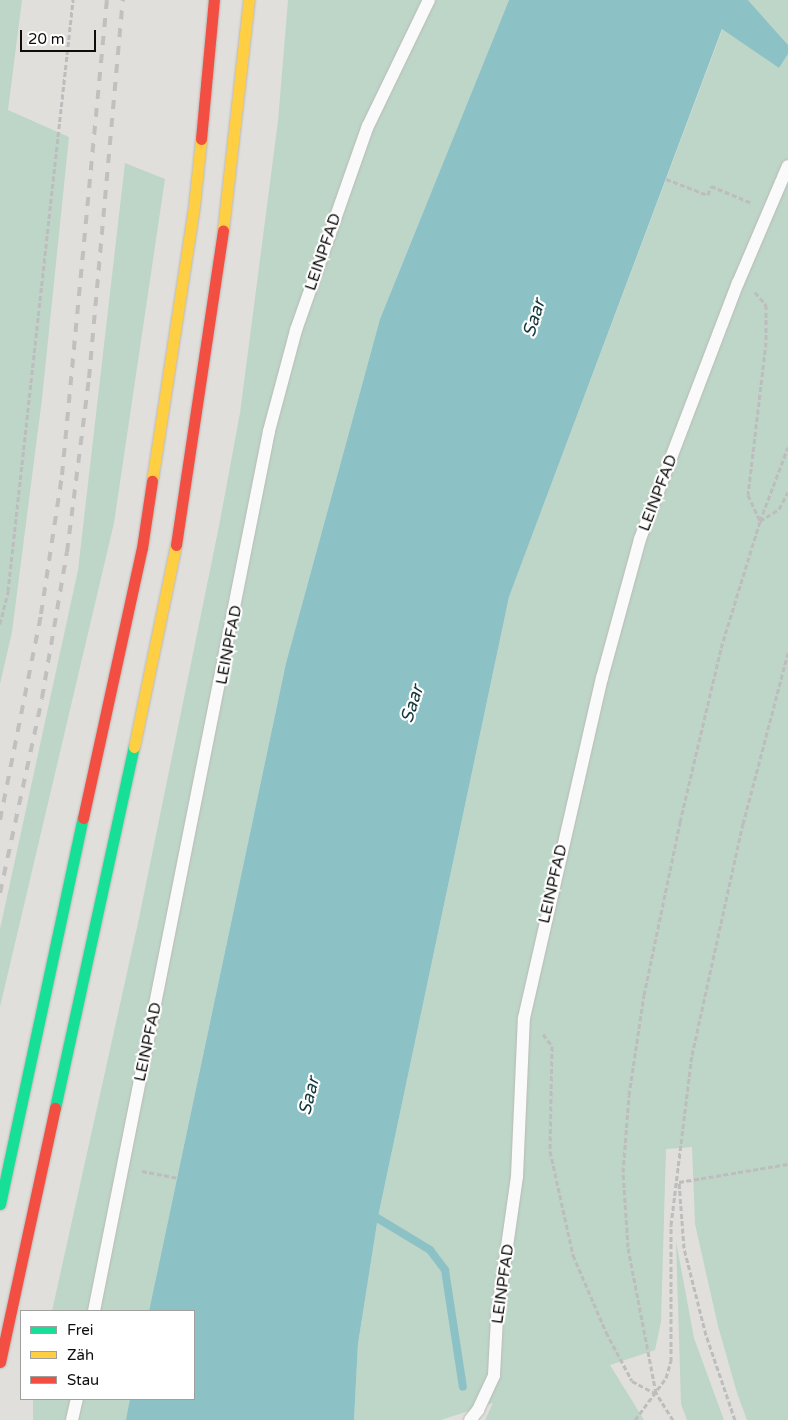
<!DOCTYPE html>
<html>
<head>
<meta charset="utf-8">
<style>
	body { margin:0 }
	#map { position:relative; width:788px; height:1420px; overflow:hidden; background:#e1dfdc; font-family:"Varela Round",sans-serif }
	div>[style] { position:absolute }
	.green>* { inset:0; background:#bdd6c8; transform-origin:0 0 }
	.water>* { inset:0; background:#8cc2c6 }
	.stream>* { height:8px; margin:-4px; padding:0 4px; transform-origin:4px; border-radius:4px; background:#8cc2c6 }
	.path>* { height:3px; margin-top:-1.5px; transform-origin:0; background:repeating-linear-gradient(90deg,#bdbdbd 0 5px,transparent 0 7.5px) }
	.roads { filter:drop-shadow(0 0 1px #bab9b7) drop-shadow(0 0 1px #bab9b7) }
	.lane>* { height:12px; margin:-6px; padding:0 6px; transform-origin:6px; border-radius:6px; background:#fafafa }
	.fast>* { height:11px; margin:-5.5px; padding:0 5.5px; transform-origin:5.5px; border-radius:5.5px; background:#16e098 }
	.slow>* { height:11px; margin:-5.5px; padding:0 5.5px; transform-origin:5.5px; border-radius:5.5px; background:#ffcf43 }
	.jam>* { height:11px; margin:-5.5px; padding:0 5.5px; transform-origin:5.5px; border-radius:5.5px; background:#f24e42 }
	.rail>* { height:4px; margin-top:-2px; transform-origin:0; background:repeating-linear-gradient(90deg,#c0c0bf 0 9px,transparent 0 18px) }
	span { translate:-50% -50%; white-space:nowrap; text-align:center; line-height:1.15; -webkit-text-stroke:4.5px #fff; paint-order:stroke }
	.street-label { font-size:16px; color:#0f0e0d }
	.water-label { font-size:18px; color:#12383c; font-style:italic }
	.legend { position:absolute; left:20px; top:1310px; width:175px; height:90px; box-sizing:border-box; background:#fff; border:1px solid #9f9f9e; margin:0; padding:6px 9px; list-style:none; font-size:15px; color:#0f0e0d }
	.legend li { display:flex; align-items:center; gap:10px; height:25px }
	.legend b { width:25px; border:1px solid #9f9f9e }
	.scale { position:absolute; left:20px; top:30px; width:76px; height:22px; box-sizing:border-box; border:2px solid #0f0e0d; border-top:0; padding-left:6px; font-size:15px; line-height:18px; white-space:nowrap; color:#0f0e0d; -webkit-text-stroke:4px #fff; paint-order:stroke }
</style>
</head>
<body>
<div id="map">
	<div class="green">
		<div style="clip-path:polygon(0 0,22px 0,8px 110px,69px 137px,42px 399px,12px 632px,0 684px)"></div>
		<div style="clip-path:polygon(288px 0,509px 0,380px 319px,286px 663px,149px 1311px,52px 1311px,138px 923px,219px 526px,240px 413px,278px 121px)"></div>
		<div style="clip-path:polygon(748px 0,788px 0,788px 45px)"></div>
		<div style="clip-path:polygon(723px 28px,779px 68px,788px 54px,788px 1420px,747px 1420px,737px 1393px,718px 1326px,695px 1224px,692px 1147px,666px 1149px,661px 1322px,655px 1350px,610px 1365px,644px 1420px,485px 1420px,493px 1403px,441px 1420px,354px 1420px,358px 1344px,378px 1217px,509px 597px)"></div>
		<div style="clip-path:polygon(125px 163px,165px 179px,114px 523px,0 1007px,0 929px,78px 570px)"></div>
		<div style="clip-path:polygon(676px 1241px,694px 1338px,724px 1420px,687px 1420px,681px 1404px)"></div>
		<div style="left:33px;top:1399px;width:97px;height:22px"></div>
	</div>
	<div class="water">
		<div style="clip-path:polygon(509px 0,748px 0,788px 45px,788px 54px,779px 68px,722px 29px,509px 597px,378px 1217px,358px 1344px,354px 1420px,126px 1420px,130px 1399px,194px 1399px,194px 1311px,149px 1311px,286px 663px,380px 319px)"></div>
	</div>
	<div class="stream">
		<div style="left:369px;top:1213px;width:71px;rotate:31.2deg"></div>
		<div style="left:430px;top:1250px;width:25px;rotate:53deg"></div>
		<div style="left:445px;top:1270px;width:118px;rotate:81.3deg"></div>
	</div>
	<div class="path">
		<div style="left:666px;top:179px;width:45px;rotate:20.9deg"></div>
		<div style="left:708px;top:195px;width:9px;rotate:-72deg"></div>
		<div style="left:711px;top:186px;width:44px;rotate:22.5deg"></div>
		<div style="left:755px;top:292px;width:17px;rotate:50deg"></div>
		<div style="left:766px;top:305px;width:37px;rotate:90deg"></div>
		<div style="left:766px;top:342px;width:154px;rotate:96.7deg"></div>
		<div style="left:748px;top:495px;width:29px;rotate:65deg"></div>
		<div style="left:760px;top:521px;width:22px;rotate:-32deg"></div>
		<div style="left:779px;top:509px;width:19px;rotate:-62deg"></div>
		<div style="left:0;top:624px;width:34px;rotate:-76deg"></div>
		<div style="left:8px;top:591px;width:595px;rotate:-83.72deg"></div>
		<div style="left:543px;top:1034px;width:15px;rotate:53deg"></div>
		<div style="left:552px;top:1046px;width:105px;rotate:91.1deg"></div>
		<div style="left:550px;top:1151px;width:107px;rotate:77.5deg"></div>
		<div style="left:573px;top:1255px;width:84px;rotate:66.8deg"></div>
		<div style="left:606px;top:1332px;width:55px;rotate:62deg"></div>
		<div style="left:632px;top:1381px;width:26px;rotate:28deg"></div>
		<div style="left:142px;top:1171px;width:37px;rotate:11deg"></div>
		<div style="left:635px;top:1420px;width:52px;rotate:-53.6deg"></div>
		<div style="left:666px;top:1378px;width:18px;rotate:-74deg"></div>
		<div style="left:671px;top:1361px;width:136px;rotate:-90deg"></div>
		<div style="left:671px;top:1225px;width:171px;rotate:-83deg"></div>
		<div style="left:692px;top:1055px;width:237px;rotate:-77.6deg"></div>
		<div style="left:743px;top:824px;width:178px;rotate:-75.3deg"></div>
		<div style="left:673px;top:1420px;width:32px;rotate:-122deg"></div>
		<div style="left:656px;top:1393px;width:149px;rotate:-100.9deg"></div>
		<div style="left:628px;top:1247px;width:75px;rotate:-93.8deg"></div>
		<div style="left:623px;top:1172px;width:77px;rotate:-85.5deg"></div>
		<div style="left:629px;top:1095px;width:101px;rotate:-81.5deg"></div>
		<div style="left:644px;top:995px;width:177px;rotate:-78.2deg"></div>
		<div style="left:680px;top:822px;width:179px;rotate:-76.7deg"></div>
		<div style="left:721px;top:648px;width:133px;rotate:-72.9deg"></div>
		<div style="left:760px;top:521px;width:79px;rotate:-69.3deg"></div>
		<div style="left:735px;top:1420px;width:90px;rotate:-108.8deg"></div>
		<div style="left:706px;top:1335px;width:90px;rotate:-104.2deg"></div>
		<div style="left:684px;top:1248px;width:66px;rotate:-94.3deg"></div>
		<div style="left:679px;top:1182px;width:110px;rotate:-9.4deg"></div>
	</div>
	<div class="roads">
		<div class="lane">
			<div style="left:94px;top:1311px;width:897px;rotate:-78.75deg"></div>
			<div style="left:269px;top:431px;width:105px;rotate:-75deg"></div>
			<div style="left:296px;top:330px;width:216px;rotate:-70.6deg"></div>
			<div style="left:368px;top:126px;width:140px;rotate:-64.2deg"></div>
			<div style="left:72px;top:1420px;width:22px;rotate:-77deg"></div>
			<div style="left:470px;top:1420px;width:13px;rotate:-51deg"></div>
			<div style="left:478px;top:1410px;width:38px;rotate:-65deg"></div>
			<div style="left:494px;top:1375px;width:58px;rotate:-87deg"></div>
			<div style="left:497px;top:1317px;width:142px;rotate:-81.9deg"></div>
			<div style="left:517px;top:1176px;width:158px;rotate:-87.5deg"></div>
			<div style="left:524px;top:1018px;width:349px;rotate:-77.1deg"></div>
			<div style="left:602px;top:678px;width:144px;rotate:-74.7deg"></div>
			<div style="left:640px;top:539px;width:274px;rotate:-69.1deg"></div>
			<div style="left:738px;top:283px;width:127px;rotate:-66.9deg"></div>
		</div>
		<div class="fast">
			<div style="left:55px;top:1108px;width:370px;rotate:-77.7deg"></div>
			<div style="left:0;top:1204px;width:395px;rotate:-77.9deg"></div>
		</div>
		<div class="slow">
			<div style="left:223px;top:230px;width:231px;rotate:-83.6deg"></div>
			<div style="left:152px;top:481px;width:278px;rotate:-81.3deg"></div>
			<div style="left:194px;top:206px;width:67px;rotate:-84deg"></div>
			<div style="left:134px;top:747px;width:206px;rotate:-78.3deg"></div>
		</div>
		<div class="jam">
			<div style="left:201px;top:139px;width:140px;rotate:-84.7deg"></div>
			<div style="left:176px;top:545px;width:318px;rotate:-81.5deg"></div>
			<div style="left:83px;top:818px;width:276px;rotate:-77.7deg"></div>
			<div style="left:142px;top:548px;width:68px;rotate:-81.5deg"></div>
			<div style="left:0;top:1362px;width:260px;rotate:-77.8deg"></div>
		</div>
	</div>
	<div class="rail">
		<div style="left:0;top:820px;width:210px;rotate:-78.7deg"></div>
		<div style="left:41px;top:614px;width:141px;rotate:-81.4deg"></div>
		<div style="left:62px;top:475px;width:477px;rotate:-84.6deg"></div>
		<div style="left:0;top:893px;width:199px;rotate:-77.8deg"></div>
		<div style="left:42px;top:698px;width:148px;rotate:-80.3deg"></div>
		<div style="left:67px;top:552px;width:175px;rotate:-82.8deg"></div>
		<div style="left:89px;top:378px;width:380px;rotate:-84.9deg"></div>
	</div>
	<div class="street-label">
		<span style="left:323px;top:252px;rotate:-71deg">LEINPFAD</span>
		<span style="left:658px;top:493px;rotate:-69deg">LEINPFAD</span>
		<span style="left:229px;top:645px;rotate:-79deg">LEINPFAD</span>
		<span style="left:553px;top:884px;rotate:-77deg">LEINPFAD</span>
		<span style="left:148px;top:1042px;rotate:-78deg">LEINPFAD</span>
		<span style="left:503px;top:1284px;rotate:-82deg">LEINPFAD</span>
	</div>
	<div class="water-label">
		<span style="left:534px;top:318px;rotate:-73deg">Saar</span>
		<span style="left:412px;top:704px;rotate:-72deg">Saar</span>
		<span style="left:309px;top:1096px;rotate:-76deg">Saar</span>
	</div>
	<ul class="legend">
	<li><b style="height:6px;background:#16e098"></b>Frei</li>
	<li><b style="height:6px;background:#ffcf43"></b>Zäh</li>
	<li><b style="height:6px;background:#f24e42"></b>Stau</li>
	</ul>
	<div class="scale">20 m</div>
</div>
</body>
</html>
